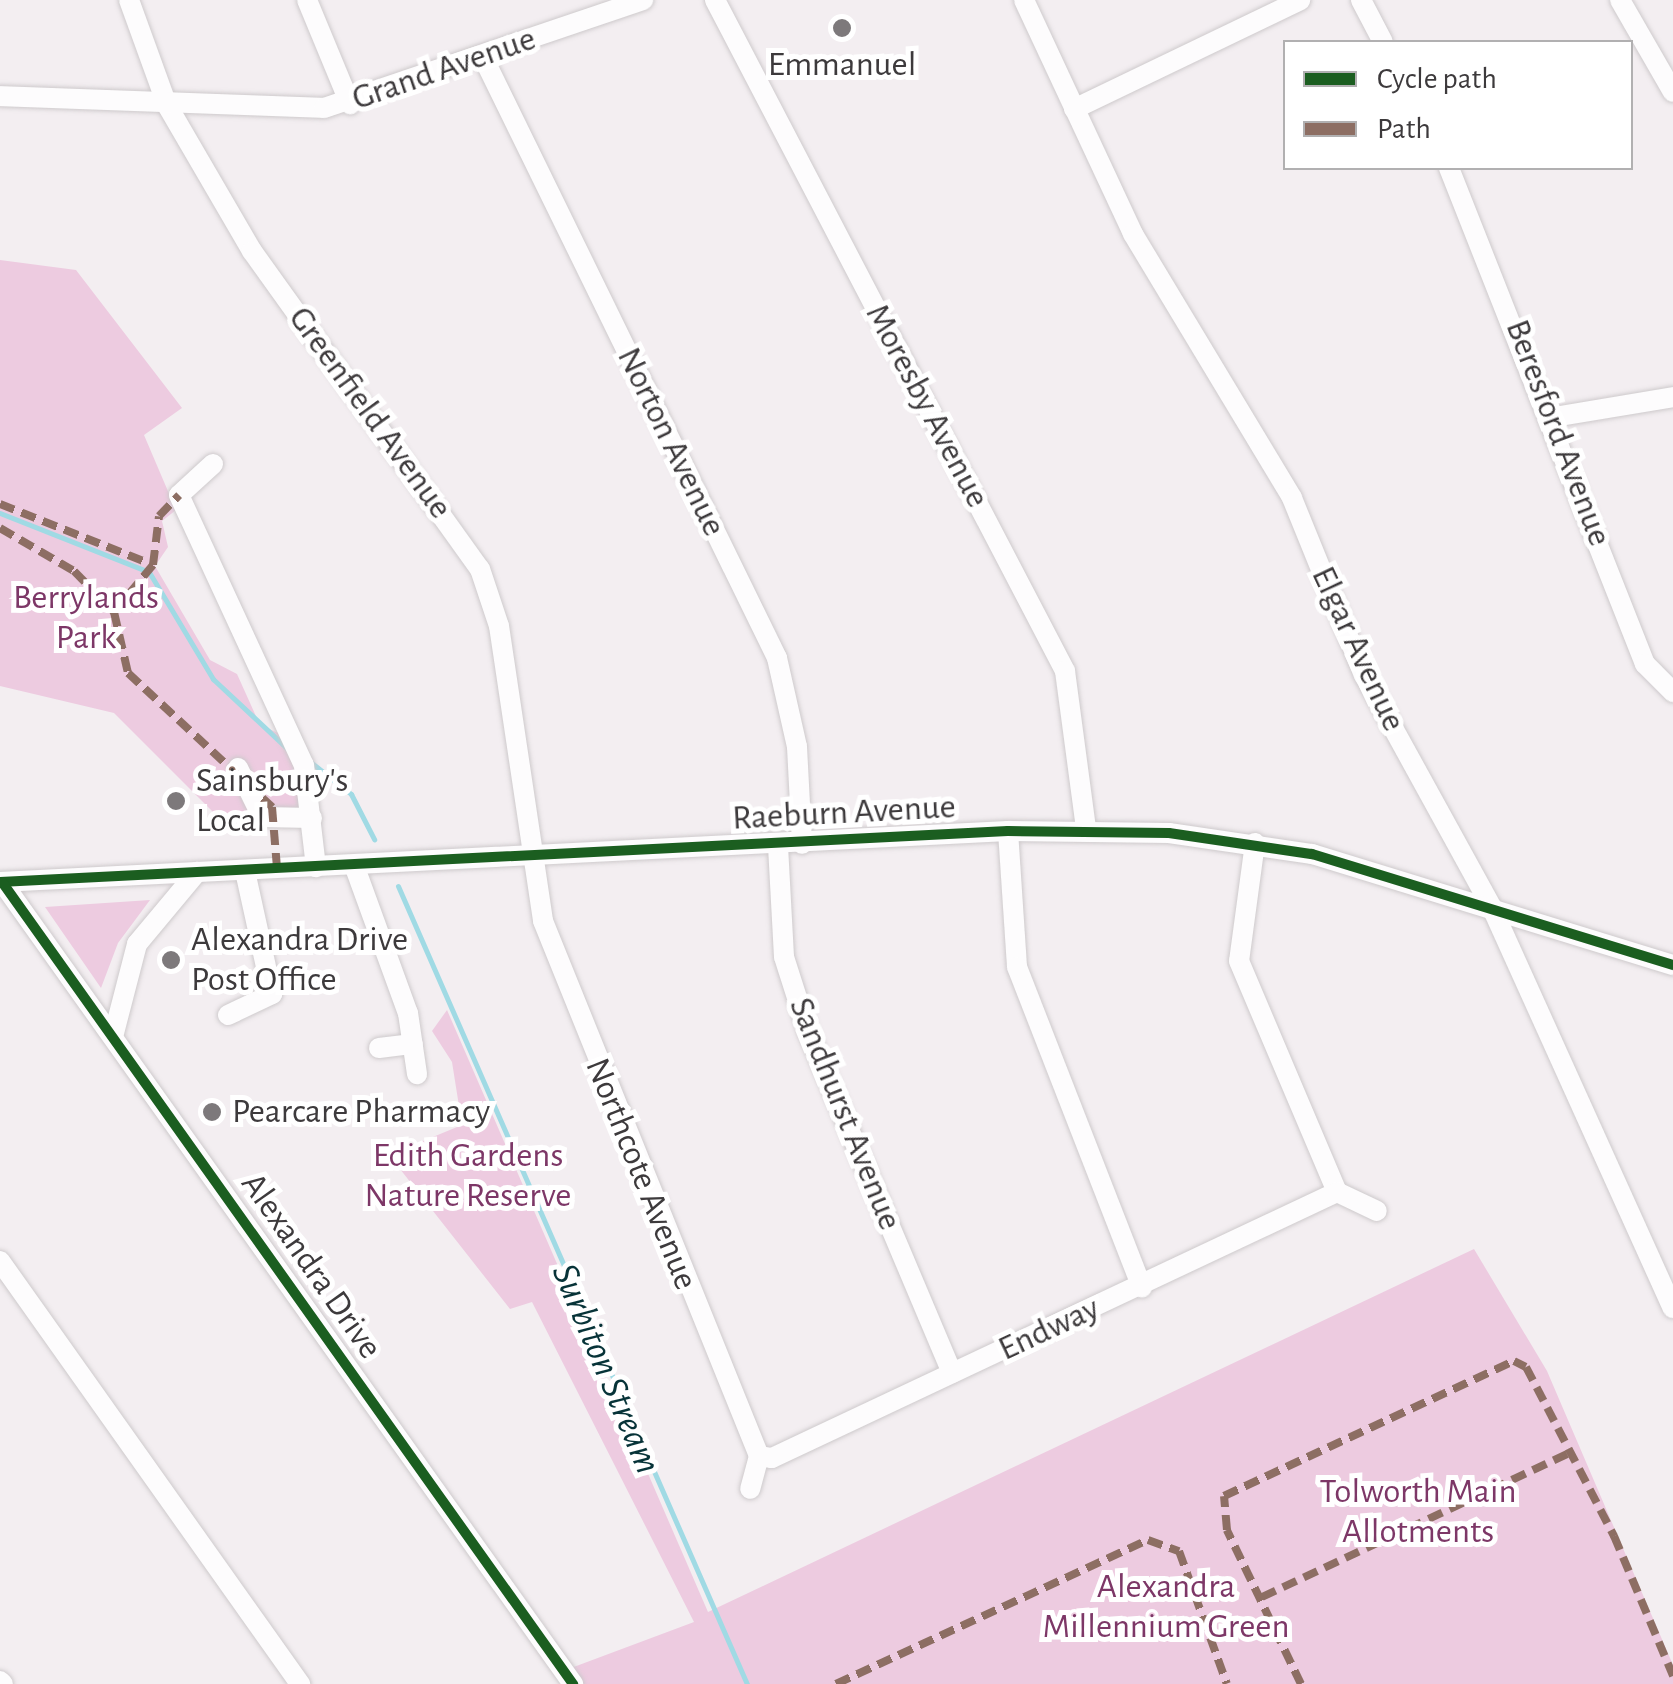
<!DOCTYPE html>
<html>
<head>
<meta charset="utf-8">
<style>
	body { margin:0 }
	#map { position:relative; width:1673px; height:1684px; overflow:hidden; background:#f3eef1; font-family:"Alegreya Sans",sans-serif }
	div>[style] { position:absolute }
	.green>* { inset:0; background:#edcbe0 }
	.stream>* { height:5px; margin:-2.5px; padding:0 2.5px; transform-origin:2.5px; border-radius:2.5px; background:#a0dae4 }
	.roads { filter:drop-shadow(0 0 2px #cecacc) drop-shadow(0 0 2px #cecacc) }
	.minor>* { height:20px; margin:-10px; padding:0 10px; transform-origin:10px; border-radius:10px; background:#fdfcfd }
	.quiet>* { height:8px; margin-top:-4px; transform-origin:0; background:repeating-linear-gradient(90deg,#8d6e63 0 15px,transparent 0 23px) }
	.cycleway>* { height:10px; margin:-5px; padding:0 5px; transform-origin:5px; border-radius:5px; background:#1b5e20 }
	.dots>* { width:28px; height:28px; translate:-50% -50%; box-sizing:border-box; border:5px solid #fff; border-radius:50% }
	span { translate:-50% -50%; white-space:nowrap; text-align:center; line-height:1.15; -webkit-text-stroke:10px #fff; paint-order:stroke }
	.poi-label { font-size:35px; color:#3d3a3c }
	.left { translate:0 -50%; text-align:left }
	.street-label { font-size:35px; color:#3d3a3c }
	.park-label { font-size:35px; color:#7d3767 }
	.water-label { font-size:38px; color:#073338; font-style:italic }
	.legend { position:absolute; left:1283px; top:40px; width:350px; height:130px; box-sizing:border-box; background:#fff; border:2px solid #b1b0b1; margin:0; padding:12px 18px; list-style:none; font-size:30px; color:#3d3a3c }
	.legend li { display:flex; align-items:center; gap:20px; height:50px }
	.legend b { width:50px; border:2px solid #b1b0b1 }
</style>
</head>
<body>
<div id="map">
	<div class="green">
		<div style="clip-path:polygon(0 260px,76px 270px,182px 408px,144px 435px,176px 510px,162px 521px,168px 547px,155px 566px,210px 660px,237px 674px,260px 725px,292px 739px,308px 806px,224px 823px,114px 713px,0 686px)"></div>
		<div style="clip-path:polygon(150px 900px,118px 943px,101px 988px,45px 907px)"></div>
		<div style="clip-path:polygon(447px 1010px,708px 1612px,1474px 1249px,1547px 1371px,1673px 1665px,1673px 1684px,581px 1684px,571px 1668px,694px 1622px,532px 1302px,510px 1309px,389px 1155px,462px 1125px,452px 1062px,432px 1031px)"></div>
	</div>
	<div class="stream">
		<div style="left:0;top:513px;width:160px;rotate:21.6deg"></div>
		<div style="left:149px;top:572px;width:125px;rotate:59.1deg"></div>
		<div style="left:213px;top:679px;width:104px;rotate:43.1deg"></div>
		<div style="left:308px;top:760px;width:55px;rotate:38.3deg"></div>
		<div style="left:351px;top:794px;width:51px;rotate:62.9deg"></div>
		<div style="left:398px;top:886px;width:871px;rotate:66.38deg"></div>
	</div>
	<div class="roads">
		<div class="minor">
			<div style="left:129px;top:0;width:112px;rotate:70.1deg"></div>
			<div style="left:167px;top:105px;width:169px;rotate:59.8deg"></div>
			<div style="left:252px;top:251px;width:391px;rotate:54.4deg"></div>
			<div style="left:480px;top:569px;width:60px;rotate:71.6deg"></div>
			<div style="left:499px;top:626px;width:298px;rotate:81.5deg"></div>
			<div style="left:543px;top:921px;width:577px;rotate:68.01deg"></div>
			<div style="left:759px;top:1456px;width:34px;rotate:105deg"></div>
			<div style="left:307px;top:0;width:113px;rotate:67.5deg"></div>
			<div style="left:715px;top:0;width:757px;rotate:62.45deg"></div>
			<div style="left:1065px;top:671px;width:159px;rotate:82.4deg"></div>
			<div style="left:1024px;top:0;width:258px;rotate:65deg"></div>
			<div style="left:1133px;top:234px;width:308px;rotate:58.9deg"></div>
			<div style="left:1292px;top:498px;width:191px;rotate:67.9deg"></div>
			<div style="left:1364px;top:675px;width:266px;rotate:61.2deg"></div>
			<div style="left:1492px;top:908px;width:439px;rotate:65.7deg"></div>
			<div style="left:1361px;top:0;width:47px;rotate:62.4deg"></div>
			<div style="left:1620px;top:0;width:106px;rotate:60.1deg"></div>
			<div style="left:483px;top:57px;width:669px;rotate:63.93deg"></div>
			<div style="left:777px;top:658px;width:91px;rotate:77.3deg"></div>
			<div style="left:797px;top:747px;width:97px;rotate:87deg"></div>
			<div style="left:0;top:96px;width:324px;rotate:2.1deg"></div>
			<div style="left:324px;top:108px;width:337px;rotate:-18.7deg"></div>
			<div style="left:1074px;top:109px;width:251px;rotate:-25.7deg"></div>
			<div style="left:1449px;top:168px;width:533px;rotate:68.44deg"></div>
			<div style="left:1645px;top:664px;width:40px;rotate:45deg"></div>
			<div style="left:1554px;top:417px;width:121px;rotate:-9.5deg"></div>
			<div style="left:213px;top:464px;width:46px;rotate:137.6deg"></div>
			<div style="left:179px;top:495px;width:298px;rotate:65.2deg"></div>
			<div style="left:304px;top:765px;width:103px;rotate:83.3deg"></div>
			<div style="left:238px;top:768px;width:55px;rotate:63.9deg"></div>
			<div style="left:262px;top:817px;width:50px;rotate:1.1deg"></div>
			<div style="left:1008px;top:831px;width:136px;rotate:86.2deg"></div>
			<div style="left:1017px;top:967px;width:344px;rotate:68.7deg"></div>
			<div style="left:1255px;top:843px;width:119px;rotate:97.7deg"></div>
			<div style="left:1239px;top:961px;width:251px;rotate:67deg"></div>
			<div style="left:778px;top:846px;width:111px;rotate:86.9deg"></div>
			<div style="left:784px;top:957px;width:79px;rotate:72.3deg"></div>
			<div style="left:808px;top:1032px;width:370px;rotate:67.1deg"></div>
			<div style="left:354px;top:865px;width:158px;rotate:70deg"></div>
			<div style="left:408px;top:1013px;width:62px;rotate:81.6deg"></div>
			<div style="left:0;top:882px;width:1009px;rotate:-2.9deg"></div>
			<div style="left:1008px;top:831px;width:161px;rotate:0.7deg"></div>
			<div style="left:1169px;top:833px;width:145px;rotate:8.4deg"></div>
			<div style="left:1312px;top:854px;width:378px;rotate:17.1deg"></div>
			<div style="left:2px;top:882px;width:985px;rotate:54.55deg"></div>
			<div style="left:228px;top:1015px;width:49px;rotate:-25.5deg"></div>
			<div style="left:272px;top:994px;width:126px;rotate:-102.4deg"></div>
			<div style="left:114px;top:1033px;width:92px;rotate:-75.5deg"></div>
			<div style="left:137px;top:944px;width:94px;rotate:-50.2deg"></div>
			<div style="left:379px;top:1048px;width:34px;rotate:-7deg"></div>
			<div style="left:1337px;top:1192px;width:44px;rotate:25.4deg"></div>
			<div style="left:0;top:1261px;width:519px;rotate:54.65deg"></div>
			<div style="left:759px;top:1456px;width:13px;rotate:9deg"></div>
			<div style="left:772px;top:1458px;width:624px;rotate:-25.21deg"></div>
			<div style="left:0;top:1681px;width:4px;rotate:45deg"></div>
		</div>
	</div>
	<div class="quiet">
		<div style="left:0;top:504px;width:165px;rotate:21.7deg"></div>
		<div style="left:153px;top:565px;width:49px;rotate:-83deg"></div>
		<div style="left:159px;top:516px;width:29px;rotate:-46deg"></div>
		<div style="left:0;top:528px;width:86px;rotate:30.2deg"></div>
		<div style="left:74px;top:571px;width:57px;rotate:45.7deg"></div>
		<div style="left:114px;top:612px;width:63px;rotate:77.1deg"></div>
		<div style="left:128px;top:673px;width:197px;rotate:42.9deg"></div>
		<div style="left:272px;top:807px;width:61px;rotate:85.3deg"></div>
		<div style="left:114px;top:612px;width:61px;rotate:-50.3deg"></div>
		<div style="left:1262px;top:1597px;width:342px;rotate:-25.1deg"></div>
		<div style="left:836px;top:1684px;width:344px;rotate:-24.8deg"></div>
		<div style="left:1148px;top:1540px;width:33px;rotate:20deg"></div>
		<div style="left:1179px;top:1551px;width:141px;rotate:70.2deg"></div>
		<div style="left:1301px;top:1684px;width:171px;rotate:-115.7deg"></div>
		<div style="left:1227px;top:1530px;width:34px;rotate:-95deg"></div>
		<div style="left:1224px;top:1496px;width:320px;rotate:-25deg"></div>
		<div style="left:1514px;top:1361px;width:13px;rotate:27deg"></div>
		<div style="left:1526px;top:1367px;width:191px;rotate:62.5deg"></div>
		<div style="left:1614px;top:1536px;width:152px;rotate:67.1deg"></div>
	</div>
	<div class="cycleway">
		<div style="left:0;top:882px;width:1009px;rotate:-2.9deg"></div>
		<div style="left:1008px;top:831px;width:161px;rotate:0.7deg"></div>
		<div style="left:1169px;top:833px;width:145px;rotate:8.4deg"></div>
		<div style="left:1312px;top:854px;width:378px;rotate:17.1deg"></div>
		<div style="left:2px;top:882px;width:985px;rotate:54.55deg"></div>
	</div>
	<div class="dots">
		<div style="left:842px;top:28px;background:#7d797b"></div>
		<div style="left:176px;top:801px;background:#7d797b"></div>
		<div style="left:171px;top:960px;background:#7d797b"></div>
		<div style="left:212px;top:1112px;background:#7d797b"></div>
	</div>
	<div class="poi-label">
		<span style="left:842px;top:65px">Emmanuel</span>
		<span class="left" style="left:196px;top:801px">Sainsbury's<br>Local</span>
		<span class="left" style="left:191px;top:960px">Alexandra Drive<br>Post Office</span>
		<span class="left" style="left:232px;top:1112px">Pearcare Pharmacy</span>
	</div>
	<div class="street-label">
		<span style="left:444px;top:69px;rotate:-19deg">Grand Avenue</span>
		<span style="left:927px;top:406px;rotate:62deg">Moresby Avenue</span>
		<span style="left:370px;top:413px;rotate:54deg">Greenfield Avenue</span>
		<span style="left:1558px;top:433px;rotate:69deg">Beresford Avenue</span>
		<span style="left:671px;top:442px;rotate:64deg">Norton Avenue</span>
		<span style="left:1358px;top:649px;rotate:65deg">Elgar Avenue</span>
		<span style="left:844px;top:813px;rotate:-3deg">Raeburn Avenue</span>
		<span style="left:845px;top:1114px;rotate:68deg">Sandhurst Avenue</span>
		<span style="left:641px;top:1174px;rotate:68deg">Northcote Avenue</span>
		<span style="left:311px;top:1266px;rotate:55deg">Alexandra Drive</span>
		<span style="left:1049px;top:1329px;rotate:-25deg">Endway</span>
	</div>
	<div class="park-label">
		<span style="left:86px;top:618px">Berrylands<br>Park</span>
		<span style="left:468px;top:1176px">Edith Gardens<br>Nature Reserve</span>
		<span style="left:1418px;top:1512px">Tolworth Main<br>Allotments</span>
		<span style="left:1166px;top:1607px">Alexandra<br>Millennium Green</span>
	</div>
	<div class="water-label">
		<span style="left:605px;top:1369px;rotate:67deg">Surbiton Stream</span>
	</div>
	<ul class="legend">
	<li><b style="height:12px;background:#1b5e20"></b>Cycle path</li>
	<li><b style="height:12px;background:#8d6e63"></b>Path</li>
	</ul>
</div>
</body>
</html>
